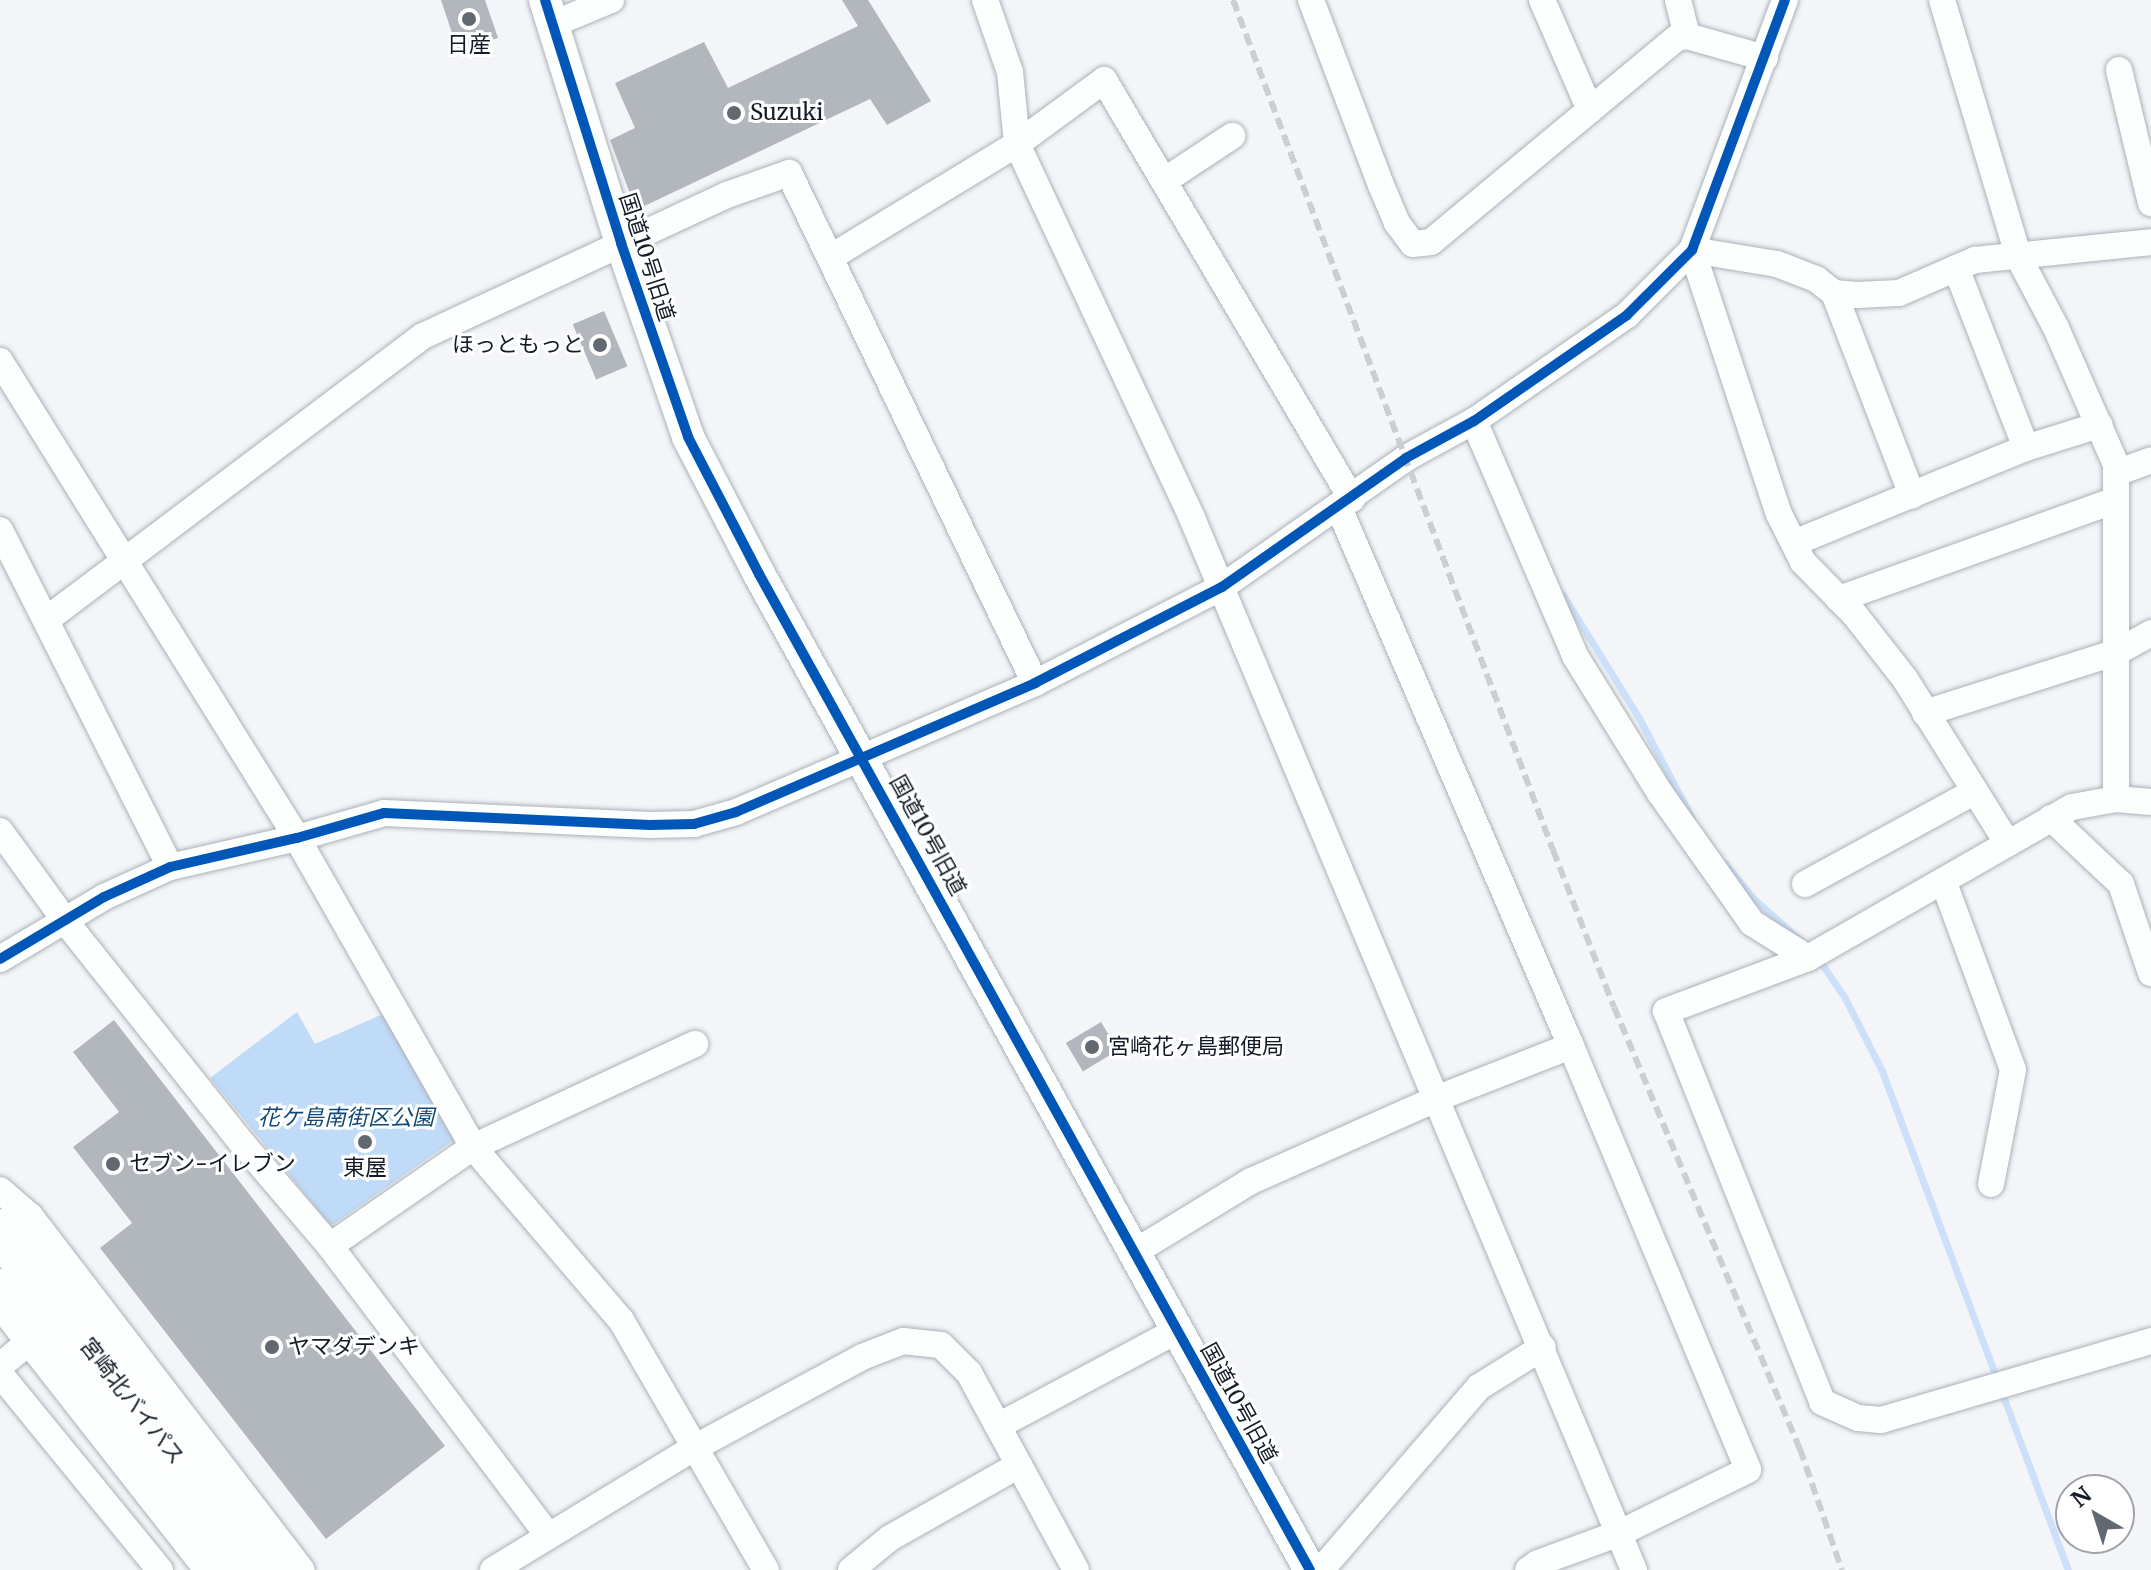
<!DOCTYPE html>
<html>
<head>
<meta charset="utf-8">
<style>
	body { margin:0 }
	#map { position:relative; width:2151px; height:1570px; overflow:hidden; background:#f3f5f8; font-family:Merriweather,"Noto Sans JP",serif }
	div>[style] { position:absolute }
	.green>* { inset:0; background:#c0dbf8 }
	.stream>* { height:7px; margin:-3.5px; padding:0 3.5px; transform-origin:3.5px; border-radius:3.5px; background:#cce1f9 }
	.building>* { inset:0; background:#b2b7bd; transform-origin:0 0 }
	.roads { filter:drop-shadow(0 0 2px #acb1b7) drop-shadow(0 0 2px #acb1b7) }
	.minor>* { height:26px; margin:-13px; padding:0 13px; transform-origin:13px; border-radius:13px; background:#fdfefe }
	.tertiary>* { height:32px; margin:-16px; padding:0 16px; transform-origin:16px; border-radius:16px; background:#fdfefe }
	.trunk>* { height:44px; margin:-22px; padding:0 22px; transform-origin:22px; border-radius:22px; background:#fdfefe }
	.rail>* { height:6px; margin-top:-3px; transform-origin:0; background:repeating-linear-gradient(90deg,#cdced0 0 12px,transparent 0 18px) }
	.cycleway>* { height:10px; margin:-5px; padding:0 5px; transform-origin:5px; border-radius:5px; background:#0057b8 }
	.dots>* { width:22px; height:22px; translate:-50% -50%; box-sizing:border-box; border:4px solid #fff; border-radius:50% }
	span { translate:-50% -50%; white-space:nowrap; text-align:center; line-height:1.15; -webkit-text-stroke:6px #fff; paint-order:stroke }
	.poi-label { font-size:22px; color:#131c26 }
	.left { translate:0 -50%; text-align:left }
	.right { translate:-100% -50%; text-align:right }
	.street-label { font-size:22px; color:#131c26 }
	.park-label { font-size:22px; color:#124878; font-style:italic }
	.north { position:absolute; left:2055px; top:1474px; width:80px; height:80px; box-sizing:border-box; background:#fff; border:2px solid #a1a4a8; border-radius:50%; rotate:321deg; font-size:22px; font-weight:700; line-height:32px; text-align:center; color:#131c26 }
	.north::after { content:''; display:block; margin:auto; width:28px; height:36px; background:#616870; clip-path:polygon(50% 0,100% 100%,50% 72%,0 100%) }
</style>
</head>
<body>
<div id="map">
	<div class="green">
		<div style="clip-path:polygon(297px 1012px,315px 1044px,383px 1014px,457px 1138px,331px 1226px,210px 1078px)"></div>
	</div>
	<div class="stream">
		<div style="left:1563px;top:595px;width:145px;rotate:58.3deg"></div>
		<div style="left:1639px;top:718px;width:113px;rotate:62.1deg"></div>
		<div style="left:1725px;top:863px;width:43px;rotate:51.5deg"></div>
		<div style="left:1752px;top:897px;width:64px;rotate:41.9deg"></div>
		<div style="left:1817px;top:957px;width:50px;rotate:55.7deg"></div>
		<div style="left:1845px;top:998px;width:82px;rotate:63.1deg"></div>
		<div style="left:1882px;top:1071px;width:533px;rotate:69.56deg"></div>
	</div>
	<div class="building">
		<div style="clip-path:polygon(441px 0,485px 0,498px 38px,458px 51px)"></div>
		<div style="clip-path:polygon(842px 0,868px 0,931px 101px,887px 125px,870px 99px,636px 210px,610px 140px,635px 128px,615px 83px,704px 42px,728px 88px,858px 26px)"></div>
		<div style="left:604px;top:311px;width:60px;height:34px;rotate:67deg"></div>
		<div style="clip-path:polygon(114px 1020px,445px 1446px,326px 1539px,100px 1248px,132px 1223px,73px 1147px,119px 1112px,73px 1052px)"></div>
		<div style="left:1101px;top:1022px;width:33px;height:41px;rotate:59deg"></div>
	</div>
	<div class="roads">
		<div class="minor">
			<div style="left:985px;top:0;width:76px;rotate:70.9deg"></div>
			<div style="left:1010px;top:72px;width:72px;rotate:84.4deg"></div>
			<div style="left:1017px;top:144px;width:413px;rotate:64.9deg"></div>
			<div style="left:1192px;top:518px;width:1141px;rotate:67.21deg"></div>
			<div style="left:1311px;top:0;width:198px;rotate:69.3deg"></div>
			<div style="left:1381px;top:185px;width:41px;rotate:67.2deg"></div>
			<div style="left:1397px;top:223px;width:26px;rotate:53deg"></div>
			<div style="left:1413px;top:244px;width:18px;rotate:-6deg"></div>
			<div style="left:1431px;top:242px;width:320px;rotate:-39.7deg"></div>
			<div style="left:1677px;top:38px;width:10px;rotate:-11deg"></div>
			<div style="left:1687px;top:36px;width:81px;rotate:15.8deg"></div>
			<div style="left:1542px;top:0;width:120px;rotate:66.4deg"></div>
			<div style="left:1678px;top:0;width:37px;rotate:76deg"></div>
			<div style="left:1942px;top:0;width:269px;rotate:73.4deg"></div>
			<div style="left:2019px;top:258px;width:79px;rotate:62.1deg"></div>
			<div style="left:2056px;top:328px;width:150px;rotate:66.3deg"></div>
			<div style="left:2116px;top:465px;width:334px;rotate:90deg"></div>
			<div style="left:553px;top:24px;width:63px;rotate:-22.5deg"></div>
			<div style="left:2119px;top:70px;width:137px;rotate:76.5deg"></div>
			<div style="left:1164px;top:181px;width:82px;rotate:-33.5deg"></div>
			<div style="left:1692px;top:250px;width:278px;rotate:71.8deg"></div>
			<div style="left:1779px;top:514px;width:54px;rotate:63.4deg"></div>
			<div style="left:1803px;top:562px;width:74px;rotate:45.5deg"></div>
			<div style="left:1855px;top:615px;width:81px;rotate:52deg"></div>
			<div style="left:1905px;top:679px;width:192px;rotate:58deg"></div>
			<div style="left:1692px;top:250px;width:86px;rotate:9.4deg"></div>
			<div style="left:1777px;top:264px;width:42px;rotate:21deg"></div>
			<div style="left:1816px;top:279px;width:23px;rotate:38deg"></div>
			<div style="left:1834px;top:293px;width:23px;rotate:5deg"></div>
			<div style="left:1857px;top:295px;width:42px;rotate:-2.7deg"></div>
			<div style="left:1899px;top:293px;width:83px;rotate:-23.5deg"></div>
			<div style="left:1975px;top:260px;width:177px;rotate:-5.8deg"></div>
			<div style="left:831px;top:257px;width:218px;rotate:-31.3deg"></div>
			<div style="left:1017px;top:144px;width:108px;rotate:-36.3deg"></div>
			<div style="left:1104px;top:80px;width:487px;rotate:59.4deg"></div>
			<div style="left:1956px;top:268px;width:193px;rotate:68.7deg"></div>
			<div style="left:1834px;top:293px;width:217px;rotate:68.9deg"></div>
			<div style="left:0;top:361px;width:562px;rotate:58.09deg"></div>
			<div style="left:297px;top:838px;width:356px;rotate:60.3deg"></div>
			<div style="left:473px;top:1147px;width:228px;rotate:49.5deg"></div>
			<div style="left:621px;top:1320px;width:289px;rotate:59.9deg"></div>
			<div style="left:1474px;top:421px;width:256px;rotate:66.7deg"></div>
			<div style="left:1575px;top:656px;width:161px;rotate:58.2deg"></div>
			<div style="left:1660px;top:793px;width:159px;rotate:54.7deg"></div>
			<div style="left:1752px;top:923px;width:66px;rotate:32deg"></div>
			<div style="left:1808px;top:958px;width:304px;rotate:-29.8deg"></div>
			<div style="left:2072px;top:807px;width:45px;rotate:-10.3deg"></div>
			<div style="left:2116px;top:799px;width:35px;rotate:5deg"></div>
			<div style="left:2116px;top:473px;width:37px;rotate:-20deg"></div>
			<div style="left:1339px;top:508px;width:586px;rotate:66.67deg"></div>
			<div style="left:1571px;top:1046px;width:459px;rotate:67.3deg"></div>
			<div style="left:1748px;top:1470px;width:143px;rotate:153.8deg"></div>
			<div style="left:1620px;top:1533px;width:87px;rotate:159.9deg"></div>
			<div style="left:1538px;top:1563px;width:12px;rotate:145deg"></div>
			<div style="left:0;top:530px;width:377px;rotate:63.2deg"></div>
			<div style="left:1794px;top:543px;width:251px;rotate:-22.3deg"></div>
			<div style="left:2026px;top:448px;width:77px;rotate:-17.5deg"></div>
			<div style="left:1839px;top:599px;width:294px;rotate:-19.7deg"></div>
			<div style="left:46px;top:620px;width:472px;rotate:-37deg"></div>
			<div style="left:423px;top:336px;width:335px;rotate:-24.9deg"></div>
			<div style="left:727px;top:195px;width:66px;rotate:-19.5deg"></div>
			<div style="left:789px;top:173px;width:566px;rotate:64.25deg"></div>
			<div style="left:1925px;top:713px;width:201px;rotate:-17.6deg"></div>
			<div style="left:2117px;top:652px;width:39px;rotate:-29deg"></div>
			<div style="left:2051px;top:818px;width:96px;rotate:43.3deg"></div>
			<div style="left:2121px;top:884px;width:94px;rotate:71.4deg"></div>
			<div style="left:0;top:831px;width:112px;rotate:54deg"></div>
			<div style="left:66px;top:922px;width:283px;rotate:51.5deg"></div>
			<div style="left:242px;top:1143px;width:135px;rotate:49.5deg"></div>
			<div style="left:330px;top:1246px;width:361px;rotate:53deg"></div>
			<div style="left:1944px;top:883px;width:199px;rotate:69.7deg"></div>
			<div style="left:2013px;top:1070px;width:116px;rotate:100.9deg"></div>
			<div style="left:1805px;top:884px;width:192px;rotate:-28.6deg"></div>
			<div style="left:1808px;top:958px;width:152px;rotate:159.5deg"></div>
			<div style="left:1666px;top:1011px;width:421px;rotate:68.2deg"></div>
			<div style="left:1822px;top:1402px;width:39px;rotate:24deg"></div>
			<div style="left:1858px;top:1418px;width:23px;rotate:5deg"></div>
			<div style="left:1881px;top:1420px;width:281px;rotate:-16.3deg"></div>
			<div style="left:0;top:959px;width:121px;rotate:-30.8deg"></div>
			<div style="left:104px;top:897px;width:72px;rotate:-24.4deg"></div>
			<div style="left:170px;top:867px;width:130px;rotate:-12.9deg"></div>
			<div style="left:297px;top:838px;width:91px;rotate:-16deg"></div>
			<div style="left:384px;top:813px;width:266px;rotate:2.6deg"></div>
			<div style="left:650px;top:825px;width:44px;rotate:-1.3deg"></div>
			<div style="left:694px;top:824px;width:44px;rotate:-15.9deg"></div>
			<div style="left:736px;top:812px;width:326px;rotate:-23.3deg"></div>
			<div style="left:1035px;top:683px;width:210px;rotate:-27.2deg"></div>
			<div style="left:1222px;top:587px;width:225px;rotate:-35deg"></div>
			<div style="left:1406px;top:458px;width:77px;rotate:-28.6deg"></div>
			<div style="left:1474px;top:421px;width:186px;rotate:-34.7deg"></div>
			<div style="left:1627px;top:315px;width:92px;rotate:-45deg"></div>
			<div style="left:1692px;top:250px;width:267px;rotate:-69.6deg"></div>
			<div style="left:0;top:1190px;width:40px;rotate:41deg"></div>
			<div style="left:30px;top:1216px;width:446px;rotate:52.5deg"></div>
			<div style="left:330px;top:1246px;width:174px;rotate:-34.7deg"></div>
			<div style="left:473px;top:1147px;width:245px;rotate:-24.9deg"></div>
			<div style="left:1133px;top:1253px;width:138px;rotate:-31.4deg"></div>
			<div style="left:1251px;top:1181px;width:205px;rotate:-23.9deg"></div>
			<div style="left:1438px;top:1098px;width:143px;rotate:-21.4deg"></div>
			<div style="left:0;top:1366px;width:47px;rotate:-39.8deg"></div>
			<div style="left:0;top:1374px;width:253px;rotate:50.8deg"></div>
			<div style="left:998px;top:1426px;width:202px;rotate:-28.1deg"></div>
			<div style="left:493px;top:1570px;width:235px;rotate:-31.3deg"></div>
			<div style="left:694px;top:1448px;width:191px;rotate:-28.4deg"></div>
			<div style="left:862px;top:1357px;width:44px;rotate:-21.3deg"></div>
			<div style="left:903px;top:1341px;width:38px;rotate:6deg"></div>
			<div style="left:941px;top:1345px;width:40px;rotate:45deg"></div>
			<div style="left:969px;top:1373px;width:224px;rotate:61.5deg"></div>
			<div style="left:851px;top:1570px;width:50px;rotate:-39.4deg"></div>
			<div style="left:890px;top:1538px;width:148px;rotate:-29.5deg"></div>
			<div style="left:1321px;top:1570px;width:242px;rotate:-49.2deg"></div>
			<div style="left:1479px;top:1387px;width:75px;rotate:-32deg"></div>
		</div>
		<div class="tertiary">
			<div style="left:545px;top:0;width:255px;rotate:72.6deg"></div>
			<div style="left:621px;top:243px;width:205px;rotate:70.9deg"></div>
			<div style="left:688px;top:437px;width:154px;rotate:62.6deg"></div>
			<div style="left:759px;top:574px;width:1138px;rotate:61.05deg"></div>
		</div>
		<div class="trunk">
			<div style="left:0;top:1231px;width:430px;rotate:52deg"></div>
			<div style="left:0;top:1291px;width:355px;rotate:51.9deg"></div>
		</div>
	</div>
	<div class="rail">
		<div style="left:1233px;top:0;width:908px;rotate:69.37deg"></div>
		<div style="left:1553px;top:850px;width:168px;rotate:68.8deg"></div>
		<div style="left:1614px;top:1007px;width:480px;rotate:67.2deg"></div>
		<div style="left:1800px;top:1449px;width:128px;rotate:70.9deg"></div>
	</div>
	<div class="cycleway">
		<div style="left:545px;top:0;width:255px;rotate:72.6deg"></div>
		<div style="left:621px;top:243px;width:205px;rotate:70.9deg"></div>
		<div style="left:688px;top:437px;width:154px;rotate:62.6deg"></div>
		<div style="left:759px;top:574px;width:1138px;rotate:61.05deg"></div>
		<div style="left:0;top:959px;width:121px;rotate:-30.8deg"></div>
		<div style="left:104px;top:897px;width:72px;rotate:-24.4deg"></div>
		<div style="left:170px;top:867px;width:130px;rotate:-12.9deg"></div>
		<div style="left:297px;top:838px;width:91px;rotate:-16deg"></div>
		<div style="left:384px;top:813px;width:266px;rotate:2.6deg"></div>
		<div style="left:650px;top:825px;width:44px;rotate:-1.3deg"></div>
		<div style="left:694px;top:824px;width:44px;rotate:-15.9deg"></div>
		<div style="left:736px;top:812px;width:326px;rotate:-23.3deg"></div>
		<div style="left:1035px;top:683px;width:210px;rotate:-27.2deg"></div>
		<div style="left:1222px;top:587px;width:225px;rotate:-35deg"></div>
		<div style="left:1406px;top:458px;width:77px;rotate:-28.6deg"></div>
		<div style="left:1474px;top:421px;width:186px;rotate:-34.7deg"></div>
		<div style="left:1627px;top:315px;width:92px;rotate:-45deg"></div>
		<div style="left:1692px;top:250px;width:267px;rotate:-69.6deg"></div>
	</div>
	<div class="dots">
		<div style="left:469px;top:19px;background:#616870"></div>
		<div style="left:734px;top:113px;background:#616870"></div>
		<div style="left:600px;top:345px;background:#616870"></div>
		<div style="left:1092px;top:1047px;background:#616870"></div>
		<div style="left:365px;top:1142px;background:#616870"></div>
		<div style="left:113px;top:1164px;background:#616870"></div>
		<div style="left:272px;top:1347px;background:#616870"></div>
	</div>
	<div class="poi-label">
		<span style="left:469px;top:45px">日産</span>
		<span class="left" style="left:750px;top:113px">Suzuki</span>
		<span class="right" style="left:584px;top:345px">ほっともっと</span>
		<span class="left" style="left:1108px;top:1047px">宮崎花ヶ島郵便局</span>
		<span class="left" style="left:129px;top:1164px">セブン-イレブン</span>
		<span style="left:365px;top:1168px">東屋</span>
		<span class="left" style="left:288px;top:1347px">ヤマダデンキ</span>
	</div>
	<div class="street-label">
		<span style="left:647px;top:257px;rotate:72deg">国道10号旧道</span>
		<span style="left:928px;top:835px;rotate:61deg">国道10号旧道</span>
		<span style="left:132px;top:1401px;rotate:52deg">宮崎北バイパス</span>
		<span style="left:1239px;top:1403px;rotate:61deg">国道10号旧道</span>
	</div>
	<div class="park-label">
		<span style="left:346px;top:1118px">花ケ島南街区公園</span>
	</div>
	<div class="north">N</div>
</div>
</body>
</html>
